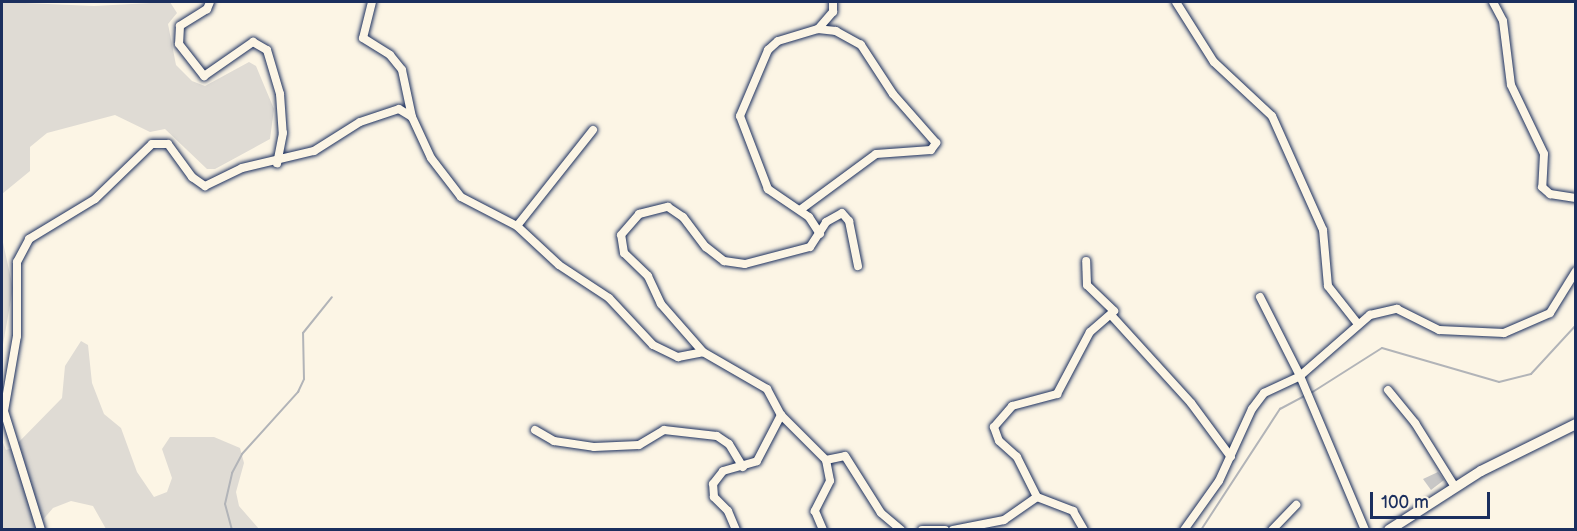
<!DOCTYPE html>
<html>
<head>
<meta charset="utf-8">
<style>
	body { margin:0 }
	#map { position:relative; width:1577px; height:531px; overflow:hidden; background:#fcf5e5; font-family:"Balsamiq Sans",sans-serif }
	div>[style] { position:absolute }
	.green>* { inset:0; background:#dfdbd4 }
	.stream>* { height:2px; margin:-1px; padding:0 1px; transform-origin:1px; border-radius:1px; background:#b2b4b8 }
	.building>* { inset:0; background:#c8c7c6 }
	.roads { filter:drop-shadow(0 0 2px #1b2f5e) drop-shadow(0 0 2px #1b2f5e) }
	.minor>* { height:8px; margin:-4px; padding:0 4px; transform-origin:4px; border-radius:4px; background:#fcf5e5 }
	.secondary>* { height:10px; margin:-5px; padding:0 5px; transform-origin:5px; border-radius:5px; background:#fcf5e5 }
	span { translate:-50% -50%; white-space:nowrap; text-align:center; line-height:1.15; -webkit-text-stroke:4.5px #fcf5e5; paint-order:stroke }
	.frame { position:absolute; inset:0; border:3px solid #1b2f5e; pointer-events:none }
	.scale { position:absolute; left:1370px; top:492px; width:120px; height:27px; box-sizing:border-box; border:3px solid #1b2f5e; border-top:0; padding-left:8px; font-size:18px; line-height:21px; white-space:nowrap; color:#1b2f5e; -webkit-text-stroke:4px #fcf5e5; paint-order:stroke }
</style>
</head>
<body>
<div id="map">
	<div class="green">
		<div style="clip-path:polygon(2px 2px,94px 6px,170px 2px,177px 13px,168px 24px,176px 65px,192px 81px,205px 86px,249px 62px,256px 66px,274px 109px,270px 139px,215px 169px,207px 169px,165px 129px,150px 132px,115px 115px,47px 133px,30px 147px,30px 171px,2px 194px)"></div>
		<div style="clip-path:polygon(2px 238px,13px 288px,2px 350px)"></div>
		<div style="clip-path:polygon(81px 341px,88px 345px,92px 383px,104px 414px,121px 428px,137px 472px,154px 497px,167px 492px,172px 478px,162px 449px,170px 437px,214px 437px,240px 448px,244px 463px,236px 492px,239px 506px,259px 529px,106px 529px,93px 506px,71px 501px,53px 508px,35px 529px,2px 529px,2px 440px,6px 450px,13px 448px,62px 398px,65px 366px)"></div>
	</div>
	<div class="stream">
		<div style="left:1311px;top:393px;width:84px;rotate:-32.4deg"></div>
		<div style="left:1382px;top:348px;width:122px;rotate:16.2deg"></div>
		<div style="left:1499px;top:382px;width:33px;rotate:-14deg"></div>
		<div style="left:1531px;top:374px;width:67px;rotate:-47.4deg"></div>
		<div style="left:232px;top:530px;width:27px;rotate:-105deg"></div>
		<div style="left:225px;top:504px;width:32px;rotate:-77deg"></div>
		<div style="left:232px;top:473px;width:21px;rotate:-62deg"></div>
		<div style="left:242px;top:454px;width:84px;rotate:-47.9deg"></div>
		<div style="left:298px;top:392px;width:14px;rotate:-65deg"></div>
		<div style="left:304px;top:379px;width:46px;rotate:-91.2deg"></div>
		<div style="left:303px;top:333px;width:46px;rotate:-51.1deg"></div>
		<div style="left:1201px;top:530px;width:145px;rotate:-56.9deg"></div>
		<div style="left:1280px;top:409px;width:30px;rotate:-28deg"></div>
	</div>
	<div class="building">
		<div style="clip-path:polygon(1438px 472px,1444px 480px,1431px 490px,1423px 479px)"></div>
	</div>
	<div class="roads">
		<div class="minor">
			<div style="left:210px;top:2px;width:8px;rotate:113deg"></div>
			<div style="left:207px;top:9px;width:32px;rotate:148deg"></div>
			<div style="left:180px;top:26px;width:18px;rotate:93deg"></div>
			<div style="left:179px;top:44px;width:41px;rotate:52deg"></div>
			<div style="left:204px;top:76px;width:60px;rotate:-34.8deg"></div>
			<div style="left:253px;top:42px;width:16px;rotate:30deg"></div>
			<div style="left:267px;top:50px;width:46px;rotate:73.5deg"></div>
			<div style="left:280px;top:94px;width:39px;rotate:86deg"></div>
			<div style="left:283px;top:133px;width:31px;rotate:101deg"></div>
			<div style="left:372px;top:2px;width:37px;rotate:104deg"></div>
			<div style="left:363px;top:38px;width:32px;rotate:32deg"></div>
			<div style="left:390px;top:55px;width:19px;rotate:51deg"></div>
			<div style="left:402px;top:70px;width:48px;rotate:78deg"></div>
			<div style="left:1176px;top:2px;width:71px;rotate:57.7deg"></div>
			<div style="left:1214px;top:62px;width:79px;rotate:43deg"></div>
			<div style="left:1272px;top:116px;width:125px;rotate:65.9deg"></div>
			<div style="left:1323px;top:230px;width:56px;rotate:84.9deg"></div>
			<div style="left:1328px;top:286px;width:48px;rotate:51.7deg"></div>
			<div style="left:1493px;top:2px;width:21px;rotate:62deg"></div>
			<div style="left:1503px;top:21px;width:64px;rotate:82.9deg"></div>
			<div style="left:1511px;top:85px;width:76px;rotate:64.4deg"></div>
			<div style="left:1544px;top:154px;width:33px;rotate:93deg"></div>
			<div style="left:1542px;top:187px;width:11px;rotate:41deg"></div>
			<div style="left:1550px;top:194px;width:26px;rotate:9deg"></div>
			<div style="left:593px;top:130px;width:122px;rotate:128.4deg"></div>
			<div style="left:517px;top:226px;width:57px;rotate:42.9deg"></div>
			<div style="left:559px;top:265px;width:60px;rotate:33.4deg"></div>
			<div style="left:609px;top:298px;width:64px;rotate:46.9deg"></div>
			<div style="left:653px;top:345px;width:28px;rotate:26deg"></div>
			<div style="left:678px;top:357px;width:25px;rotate:-11deg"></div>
			<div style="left:703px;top:352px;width:74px;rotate:30deg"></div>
			<div style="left:767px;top:389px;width:30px;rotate:62deg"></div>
			<div style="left:781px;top:415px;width:64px;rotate:45deg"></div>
			<div style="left:826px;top:460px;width:21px;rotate:79deg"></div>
			<div style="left:830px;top:481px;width:34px;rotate:117deg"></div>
			<div style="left:815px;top:511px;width:21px;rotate:67deg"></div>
			<div style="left:800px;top:210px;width:94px;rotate:-36.4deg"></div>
			<div style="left:876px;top:154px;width:55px;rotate:-4.2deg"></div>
			<div style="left:931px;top:150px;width:9px;rotate:-54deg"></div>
			<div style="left:936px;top:143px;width:65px;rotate:-131.3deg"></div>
			<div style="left:893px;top:94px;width:59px;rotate:-123.1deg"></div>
			<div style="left:861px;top:45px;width:29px;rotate:-151deg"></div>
			<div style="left:836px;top:31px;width:18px;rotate:-174deg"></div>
			<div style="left:820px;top:234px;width:20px;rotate:-123deg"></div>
			<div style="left:809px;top:217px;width:50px;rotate:-145.7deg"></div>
			<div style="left:768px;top:189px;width:78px;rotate:-111deg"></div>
			<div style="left:740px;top:116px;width:72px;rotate:-67deg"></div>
			<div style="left:768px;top:50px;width:13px;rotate:-42deg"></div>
			<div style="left:778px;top:41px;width:42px;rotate:-16.7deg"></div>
			<div style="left:818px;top:29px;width:23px;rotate:-49deg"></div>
			<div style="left:833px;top:12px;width:10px;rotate:-90deg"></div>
			<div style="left:1260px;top:297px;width:89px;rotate:63.1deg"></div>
			<div style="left:1300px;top:376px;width:167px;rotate:67.1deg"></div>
			<div style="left:1111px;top:315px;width:119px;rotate:47.7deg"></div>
			<div style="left:1191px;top:403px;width:67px;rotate:53.5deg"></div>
			<div style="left:703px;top:352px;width:64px;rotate:-131.2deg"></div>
			<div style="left:661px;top:304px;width:31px;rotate:-115deg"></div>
			<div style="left:648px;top:276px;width:33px;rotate:-136deg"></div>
			<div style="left:624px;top:253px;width:18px;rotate:-99deg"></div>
			<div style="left:621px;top:235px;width:28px;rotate:-49deg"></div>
			<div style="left:639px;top:214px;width:30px;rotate:-14deg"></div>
			<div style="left:668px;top:207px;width:18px;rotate:34deg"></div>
			<div style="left:683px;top:217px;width:38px;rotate:53deg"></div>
			<div style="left:706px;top:247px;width:23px;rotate:38deg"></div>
			<div style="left:724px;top:261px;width:21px;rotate:8deg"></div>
			<div style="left:745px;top:264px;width:67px;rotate:-14.7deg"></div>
			<div style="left:810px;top:247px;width:30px;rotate:-57deg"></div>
			<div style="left:826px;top:222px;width:18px;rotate:-29deg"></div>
			<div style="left:842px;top:213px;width:11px;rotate:49deg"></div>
			<div style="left:849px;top:221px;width:46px;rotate:78.7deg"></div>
			<div style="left:1388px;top:390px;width:43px;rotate:50.7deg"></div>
			<div style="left:1415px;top:423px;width:75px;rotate:58deg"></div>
			<div style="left:535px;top:430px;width:22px;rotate:30deg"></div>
			<div style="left:554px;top:441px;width:40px;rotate:8.5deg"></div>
			<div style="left:594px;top:447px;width:45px;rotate:-2.5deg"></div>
			<div style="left:639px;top:445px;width:29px;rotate:-31deg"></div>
			<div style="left:664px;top:430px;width:53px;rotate:6.5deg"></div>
			<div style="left:717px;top:436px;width:14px;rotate:34deg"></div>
			<div style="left:729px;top:444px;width:27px;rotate:59deg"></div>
			<div style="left:826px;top:460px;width:19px;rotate:-12deg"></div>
			<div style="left:845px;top:456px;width:67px;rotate:57.7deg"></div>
			<div style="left:881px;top:513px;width:26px;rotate:40deg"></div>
			<div style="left:1037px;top:497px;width:45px;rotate:-116.6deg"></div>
			<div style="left:1017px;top:457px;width:24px;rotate:-138deg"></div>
			<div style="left:999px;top:441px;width:15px;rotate:-110deg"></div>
			<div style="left:994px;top:427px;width:28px;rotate:-49deg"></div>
			<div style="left:1012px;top:406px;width:47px;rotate:-14.9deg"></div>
			<div style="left:1057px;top:394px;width:70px;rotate:-62deg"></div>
			<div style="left:1090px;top:332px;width:32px;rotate:-41deg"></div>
			<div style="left:1114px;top:311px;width:37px;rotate:-136deg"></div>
			<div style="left:1087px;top:285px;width:24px;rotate:-92deg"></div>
			<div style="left:41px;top:530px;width:125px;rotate:-107.3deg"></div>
			<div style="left:4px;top:411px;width:76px;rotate:-80.2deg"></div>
			<div style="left:17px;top:336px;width:74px;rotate:-90deg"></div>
			<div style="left:17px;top:262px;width:26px;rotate:-62deg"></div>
			<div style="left:29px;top:239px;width:77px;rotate:-31.2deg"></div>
			<div style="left:95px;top:199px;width:79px;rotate:-44deg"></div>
			<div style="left:152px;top:144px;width:16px"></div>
			<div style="left:168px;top:144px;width:41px;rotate:54deg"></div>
			<div style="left:192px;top:177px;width:16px;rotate:35deg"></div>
			<div style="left:205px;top:186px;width:41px;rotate:-25.9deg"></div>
			<div style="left:242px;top:168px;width:74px;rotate:-13.3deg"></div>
			<div style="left:314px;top:151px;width:54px;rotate:-32.2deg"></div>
			<div style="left:360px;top:122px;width:41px;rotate:-18.4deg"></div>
			<div style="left:399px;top:109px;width:15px;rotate:32deg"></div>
			<div style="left:412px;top:117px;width:45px;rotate:65.1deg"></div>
			<div style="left:431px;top:158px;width:49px;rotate:52.4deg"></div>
			<div style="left:461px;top:197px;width:63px;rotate:27.4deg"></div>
			<div style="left:736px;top:530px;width:21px;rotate:-113deg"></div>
			<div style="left:728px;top:511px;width:20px;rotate:-135deg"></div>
			<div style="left:714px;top:497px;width:13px;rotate:-94deg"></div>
			<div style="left:713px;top:484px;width:16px;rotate:-52deg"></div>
			<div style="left:723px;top:471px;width:35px;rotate:-16deg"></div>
			<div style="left:757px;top:461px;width:52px;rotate:-62.4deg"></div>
			<div style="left:922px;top:530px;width:23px"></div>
			<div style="left:953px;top:530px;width:52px;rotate:-11.1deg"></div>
			<div style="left:1004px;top:520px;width:40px;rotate:-34.9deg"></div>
			<div style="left:1037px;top:497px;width:39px;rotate:21deg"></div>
			<div style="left:1073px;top:511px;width:22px;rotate:60deg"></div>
			<div style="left:1184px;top:530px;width:60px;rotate:-54.5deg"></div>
			<div style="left:1219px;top:481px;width:79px;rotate:-65.4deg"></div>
			<div style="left:1252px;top:409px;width:20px;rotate:-53deg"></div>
			<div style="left:1264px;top:393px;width:40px;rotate:-25deg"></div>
			<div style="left:1300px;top:376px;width:93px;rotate:-41.1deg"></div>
			<div style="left:1370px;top:315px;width:28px;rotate:-13deg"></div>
			<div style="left:1397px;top:309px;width:47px;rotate:26.6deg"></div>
			<div style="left:1439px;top:330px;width:65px;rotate:2.6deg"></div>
			<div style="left:1504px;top:333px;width:50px;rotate:-23.5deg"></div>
			<div style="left:1550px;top:313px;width:49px;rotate:-58.2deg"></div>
			<div style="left:1272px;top:530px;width:35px;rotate:-46deg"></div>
		</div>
		<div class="secondary">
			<div style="left:1389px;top:530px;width:109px;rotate:-32.7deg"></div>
			<div style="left:1481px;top:471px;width:106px;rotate:-26.3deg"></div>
		</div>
	</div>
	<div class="frame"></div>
	<div class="scale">100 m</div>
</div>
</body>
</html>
